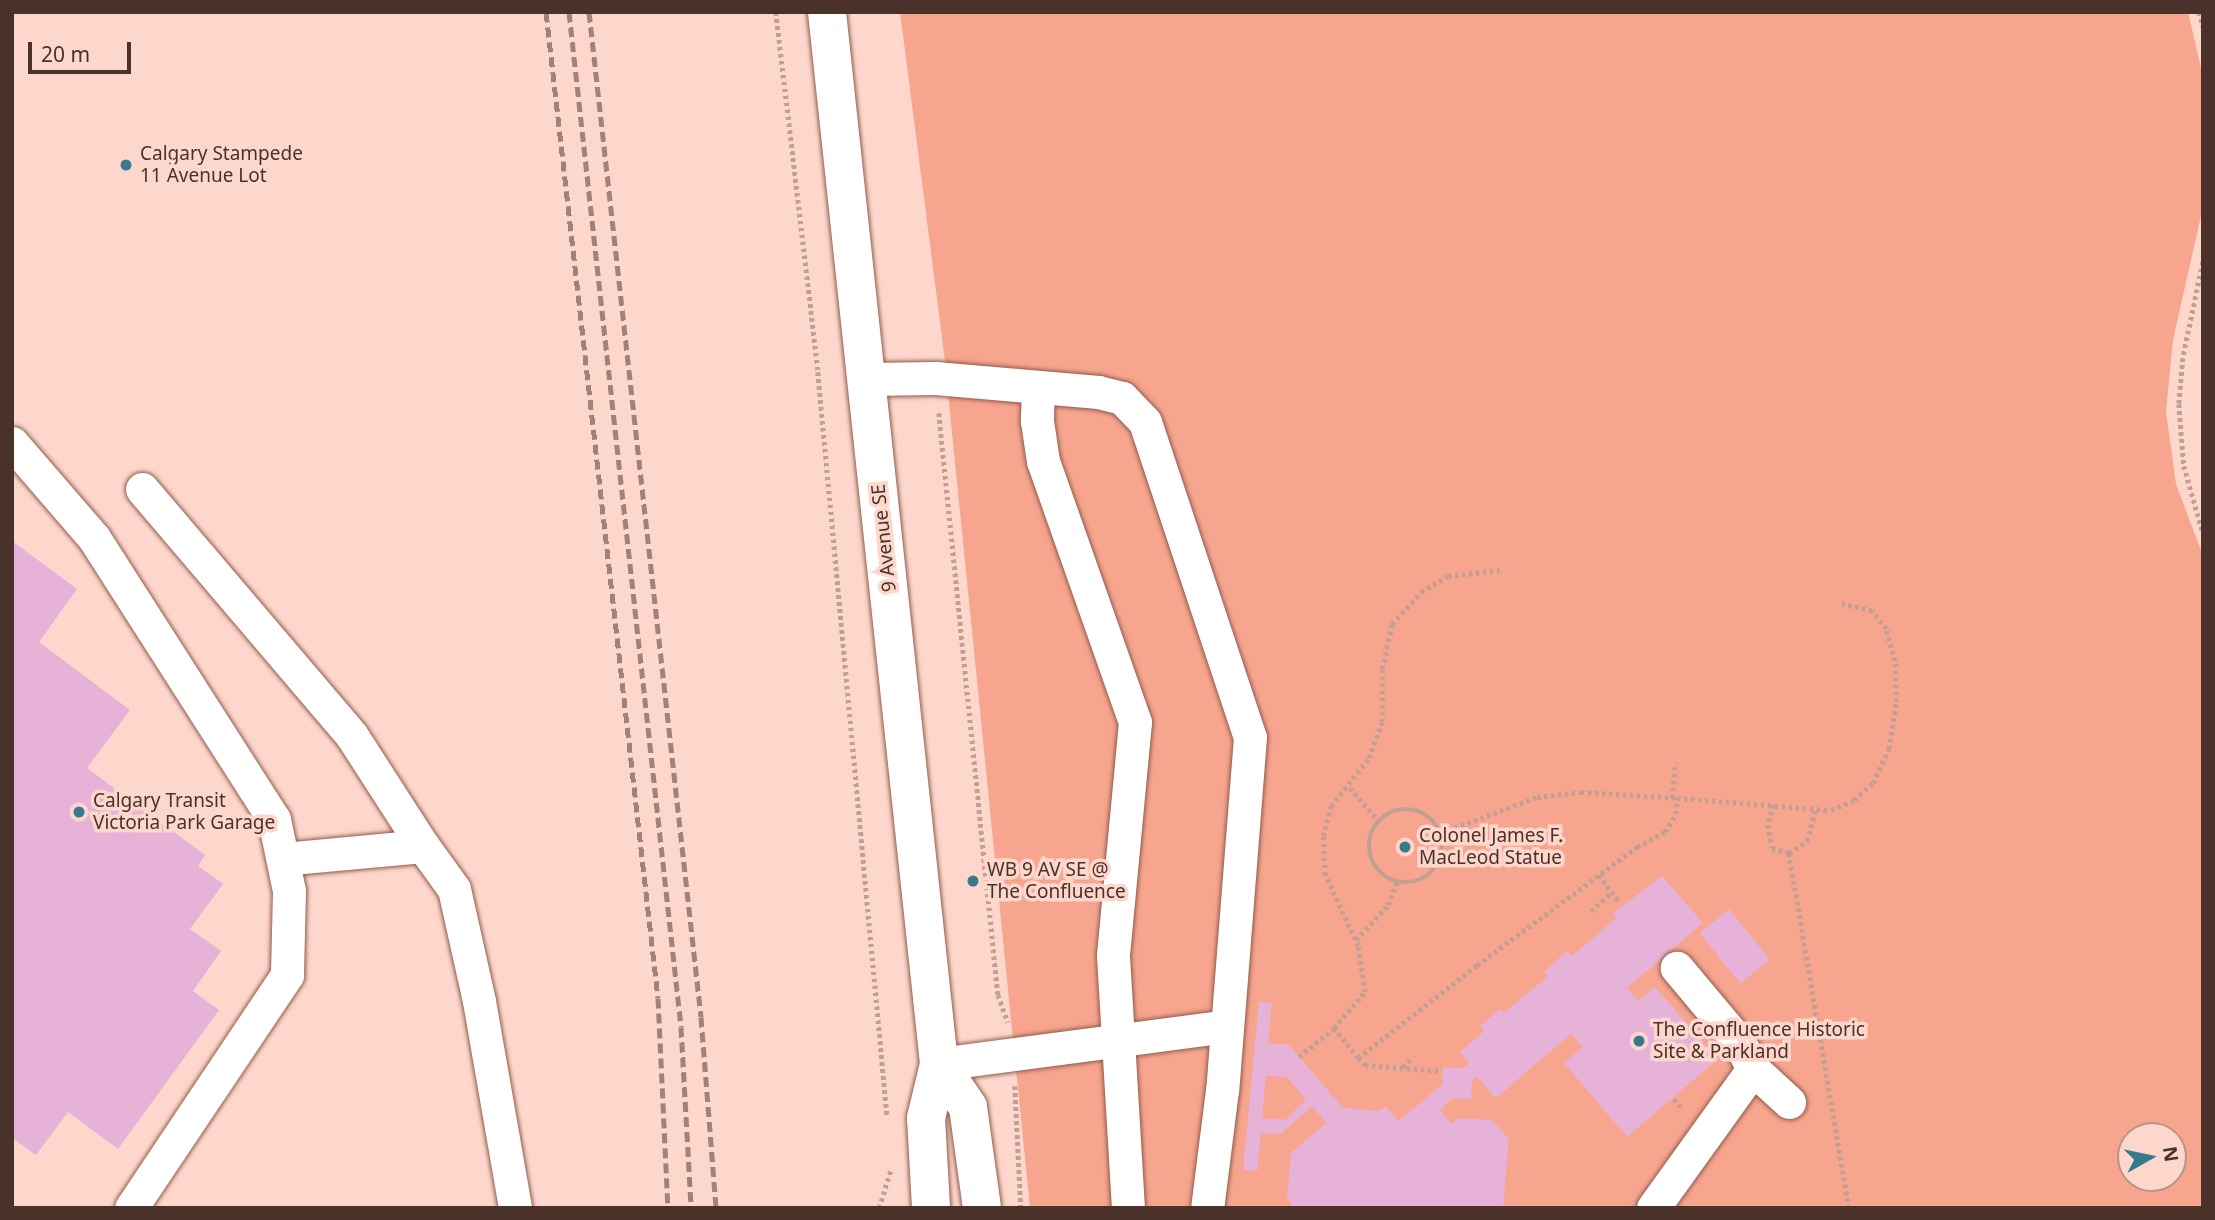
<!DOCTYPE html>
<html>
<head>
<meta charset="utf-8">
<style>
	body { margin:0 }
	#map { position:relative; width:2215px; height:1220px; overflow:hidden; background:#fed7cc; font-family:"Noto Sans",sans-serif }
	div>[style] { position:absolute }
	.green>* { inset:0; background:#f7a58e }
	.building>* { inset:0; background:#e6b2d8; transform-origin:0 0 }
	.path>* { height:4.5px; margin-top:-2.25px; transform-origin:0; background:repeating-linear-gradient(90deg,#c19f95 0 3.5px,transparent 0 7px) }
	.path>.ring { margin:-2.25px; padding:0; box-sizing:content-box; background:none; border:4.5px solid #c19f95; border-radius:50% }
	.roads { filter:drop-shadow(0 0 2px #925b4b) drop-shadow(0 0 2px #925b4b) }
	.minor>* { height:33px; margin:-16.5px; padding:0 16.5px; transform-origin:16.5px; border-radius:16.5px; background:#fff }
	.major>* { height:38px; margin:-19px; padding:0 19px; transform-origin:19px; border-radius:19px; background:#fff }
	.rail>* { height:5px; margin-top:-2.5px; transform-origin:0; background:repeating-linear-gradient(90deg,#a18178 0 10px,transparent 0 15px) }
	.dots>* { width:19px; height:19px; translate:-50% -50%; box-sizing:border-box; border:4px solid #fed7cc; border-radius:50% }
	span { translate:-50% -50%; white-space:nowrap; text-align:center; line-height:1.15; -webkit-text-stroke:7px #fed7cc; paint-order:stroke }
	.poi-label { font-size:19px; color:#4a312a }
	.left { translate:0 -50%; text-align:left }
	.street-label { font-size:19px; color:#4a312a }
	.frame { position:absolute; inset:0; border:14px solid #4a312a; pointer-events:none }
	.north { position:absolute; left:2117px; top:1122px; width:70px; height:70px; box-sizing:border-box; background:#fed7cc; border:2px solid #b6958b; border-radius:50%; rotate:81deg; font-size:19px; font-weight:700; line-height:28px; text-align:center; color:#4a312a }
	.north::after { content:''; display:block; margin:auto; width:24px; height:32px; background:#377a8b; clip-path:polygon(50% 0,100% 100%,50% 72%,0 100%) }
	.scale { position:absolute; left:28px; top:42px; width:103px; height:32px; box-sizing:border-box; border:4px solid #4a312a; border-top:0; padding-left:9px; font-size:21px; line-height:24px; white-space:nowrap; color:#4a312a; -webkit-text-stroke:5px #fed7cc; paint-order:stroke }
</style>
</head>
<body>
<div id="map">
	<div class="green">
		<div style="clip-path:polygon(evenodd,900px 12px,2188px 12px,2203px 76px,2203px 207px,2173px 340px,2166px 412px,2176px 484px,2203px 556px,2203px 1208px,1030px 1208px,944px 353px,900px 12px,2131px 1136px,2173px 1136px,2173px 1178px,2131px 1178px,2131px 1136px)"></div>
	</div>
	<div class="building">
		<div style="clip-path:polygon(12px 541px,77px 589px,39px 642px,130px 710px,87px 768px,205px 855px,198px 866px,223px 884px,190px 929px,221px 951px,193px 991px,219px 1010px,118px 1149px,68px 1112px,36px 1155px,12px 1138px)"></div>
		<div style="clip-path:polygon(evenodd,1662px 876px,1703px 923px,1627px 988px,1638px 1001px,1655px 987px,1718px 1059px,1627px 1137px,1564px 1063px,1583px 1047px,1571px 1034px,1496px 1098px,1477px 1077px,1472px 1082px,1471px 1099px,1453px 1098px,1440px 1110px,1452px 1124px,1458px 1118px,1492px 1120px,1509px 1139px,1503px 1208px,1294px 1208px,1287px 1197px,1291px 1153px,1326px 1123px,1312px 1106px,1281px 1134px,1261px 1133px,1257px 1171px,1243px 1170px,1259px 1002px,1272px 1003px,1268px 1043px,1289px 1045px,1343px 1108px,1379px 1111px,1386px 1106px,1398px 1121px,1442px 1085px,1443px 1067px,1463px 1068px,1469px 1063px,1460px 1052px,1484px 1031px,1480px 1026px,1500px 1009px,1504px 1013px,1548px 976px,1544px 972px,1567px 951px,1572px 956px,1616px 918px,1613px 913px,1662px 876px,1266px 1076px,1287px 1077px,1306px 1100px,1285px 1120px,1262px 1118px,1266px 1076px)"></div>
		<div style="left:1729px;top:909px;width:65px;height:38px;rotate:51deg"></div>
	</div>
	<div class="path">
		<div style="left:776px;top:12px;width:362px;rotate:83.3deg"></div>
		<div style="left:818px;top:372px;width:746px;rotate:84.69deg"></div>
		<div style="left:2199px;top:12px;width:15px;rotate:74deg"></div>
		<div style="left:2203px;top:262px;width:98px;rotate:101.8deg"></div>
		<div style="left:2183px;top:358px;width:46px;rotate:95deg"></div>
		<div style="left:2179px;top:404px;width:62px;rotate:85.4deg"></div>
		<div style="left:2184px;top:466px;width:70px;rotate:74.2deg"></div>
		<div style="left:939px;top:413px;width:585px;rotate:84.21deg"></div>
		<div style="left:998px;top:995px;width:29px;rotate:70deg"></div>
		<div style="left:1350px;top:788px;width:44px;rotate:48.7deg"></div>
		<div style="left:1672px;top:798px;width:36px;rotate:-85deg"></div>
		<div style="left:1774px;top:805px;width:21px;rotate:107deg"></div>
		<div style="left:1768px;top:825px;width:23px;rotate:80deg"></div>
		<div style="left:1772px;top:848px;width:18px;rotate:16deg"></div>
		<div style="left:1789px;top:853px;width:22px;rotate:-34deg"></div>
		<div style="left:1807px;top:841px;width:34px;rotate:-75deg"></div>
		<div class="ring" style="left:1369px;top:809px;width:69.5px;height:69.5px"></div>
		<div style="left:1441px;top:833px;width:103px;rotate:-20.6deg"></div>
		<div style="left:1537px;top:797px;width:44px;rotate:-6.5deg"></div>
		<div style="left:1581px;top:792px;width:96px;rotate:3.6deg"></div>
		<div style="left:1789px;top:853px;width:360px;rotate:80.4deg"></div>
		<div style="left:1599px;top:875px;width:35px;rotate:53deg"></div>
		<div style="left:1591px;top:911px;width:28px;rotate:-42deg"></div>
		<div style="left:1356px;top:940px;width:47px;rotate:-47.6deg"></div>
		<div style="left:1388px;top:905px;width:25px;rotate:-69deg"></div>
		<div style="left:1334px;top:1028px;width:38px;rotate:51deg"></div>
		<div style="left:1358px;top:1058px;width:151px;rotate:-38deg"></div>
		<div style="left:1477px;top:965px;width:199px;rotate:-36.4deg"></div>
		<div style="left:1637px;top:847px;width:32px;rotate:-28deg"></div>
		<div style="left:1665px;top:832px;width:21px;rotate:-59deg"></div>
		<div style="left:1676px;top:814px;width:16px;rotate:-86deg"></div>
		<div style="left:1677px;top:798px;width:154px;rotate:4.5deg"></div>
		<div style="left:1831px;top:810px;width:25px;rotate:-23deg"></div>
		<div style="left:1854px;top:800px;width:25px;rotate:-42deg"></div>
		<div style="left:1873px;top:783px;width:38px;rotate:-65deg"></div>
		<div style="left:1889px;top:749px;width:48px;rotate:-81.5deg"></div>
		<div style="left:1896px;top:702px;width:41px;rotate:-91.4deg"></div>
		<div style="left:1895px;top:661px;width:33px;rotate:-106deg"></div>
		<div style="left:1886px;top:629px;width:23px;rotate:-128deg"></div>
		<div style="left:1872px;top:611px;width:31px;rotate:-167deg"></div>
		<div style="left:1299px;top:1057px;width:45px;rotate:-39.6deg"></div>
		<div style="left:1334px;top:1028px;width:48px;rotate:-49.3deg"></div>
		<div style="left:1365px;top:992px;width:47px;rotate:-98.7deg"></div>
		<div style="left:1358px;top:946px;width:78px;rotate:-114.9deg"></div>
		<div style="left:1325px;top:875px;width:39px;rotate:-93deg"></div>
		<div style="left:1323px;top:836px;width:31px;rotate:-75deg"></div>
		<div style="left:1331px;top:806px;width:61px;rotate:-51.6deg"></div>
		<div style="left:1369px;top:758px;width:38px;rotate:-70deg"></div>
		<div style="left:1382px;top:722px;width:53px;rotate:-90deg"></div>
		<div style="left:1382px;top:669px;width:46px;rotate:-77.5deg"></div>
		<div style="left:1392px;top:624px;width:43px;rotate:-47.8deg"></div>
		<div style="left:1421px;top:592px;width:31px;rotate:-31deg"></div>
		<div style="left:1448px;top:576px;width:52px;rotate:-6.6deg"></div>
		<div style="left:1358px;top:1058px;width:10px;rotate:45deg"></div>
		<div style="left:1365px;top:1065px;width:76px;rotate:4.5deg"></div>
		<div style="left:1403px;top:1067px;width:10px;rotate:-45deg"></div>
		<div style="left:1015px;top:1086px;width:121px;rotate:87.2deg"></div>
		<div style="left:1674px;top:1099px;width:13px;rotate:48deg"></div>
		<div style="left:879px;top:1208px;width:41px;rotate:-72.9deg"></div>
	</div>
	<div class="roads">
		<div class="minor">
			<div style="left:868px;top:379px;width:67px;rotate:-0.9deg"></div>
			<div style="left:935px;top:378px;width:164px;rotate:4.9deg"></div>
			<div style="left:1098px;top:392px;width:25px;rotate:14deg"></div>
			<div style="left:1122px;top:398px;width:33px;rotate:46deg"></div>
			<div style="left:1145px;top:422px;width:332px;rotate:71.6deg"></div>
			<div style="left:1250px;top:737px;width:354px;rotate:94.5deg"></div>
			<div style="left:1222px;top:1090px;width:119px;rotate:97.2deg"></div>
			<div style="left:1038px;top:388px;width:33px;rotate:92deg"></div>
			<div style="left:1037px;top:421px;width:40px;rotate:81.5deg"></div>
			<div style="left:1043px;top:461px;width:277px;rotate:70.6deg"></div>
			<div style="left:1135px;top:722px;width:235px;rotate:95.4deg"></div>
			<div style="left:1113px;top:956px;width:252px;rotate:86.6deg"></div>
			<div style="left:12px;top:443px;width:125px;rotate:49.2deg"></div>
			<div style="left:94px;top:538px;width:334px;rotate:57.4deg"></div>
			<div style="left:274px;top:819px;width:74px;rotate:78.2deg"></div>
			<div style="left:289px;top:891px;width:84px;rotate:91.4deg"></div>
			<div style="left:287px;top:975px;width:280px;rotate:123.8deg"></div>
			<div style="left:142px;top:489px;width:324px;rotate:49.6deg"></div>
			<div style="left:352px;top:736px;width:131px;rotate:57.2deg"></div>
			<div style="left:423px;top:846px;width:140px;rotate:174.7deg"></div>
			<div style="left:423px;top:846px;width:53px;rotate:54.2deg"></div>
			<div style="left:454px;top:889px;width:115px;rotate:77.4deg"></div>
			<div style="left:479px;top:1001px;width:210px;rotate:80.1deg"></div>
			<div style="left:939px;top:1064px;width:290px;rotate:-7.5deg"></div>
			<div style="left:1753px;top:1069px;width:49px;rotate:42.5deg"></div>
			<div style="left:1653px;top:1208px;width:171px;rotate:-54.3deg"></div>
			<div style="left:1753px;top:1069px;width:30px;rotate:-117deg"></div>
			<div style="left:1739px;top:1042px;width:97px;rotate:-130deg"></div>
		</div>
		<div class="major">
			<div style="left:827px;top:12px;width:1058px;rotate:83.92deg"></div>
			<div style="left:939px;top:1064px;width:56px;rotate:103.5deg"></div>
			<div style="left:926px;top:1118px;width:90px;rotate:86.8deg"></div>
			<div style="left:939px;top:1064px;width:52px;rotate:56deg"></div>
			<div style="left:968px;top:1107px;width:102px;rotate:82.1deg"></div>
		</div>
	</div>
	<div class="rail">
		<div style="left:546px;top:12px;width:992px;rotate:83.52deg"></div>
		<div style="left:658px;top:998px;width:210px;rotate:87.3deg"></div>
		<div style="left:569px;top:12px;width:1021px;rotate:83.7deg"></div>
		<div style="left:681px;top:1027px;width:181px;rotate:86.8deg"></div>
		<div style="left:589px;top:12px;width:1011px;rotate:83.64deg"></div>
		<div style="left:701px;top:1017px;width:192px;rotate:85.5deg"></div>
	</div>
	<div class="dots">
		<div style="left:126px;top:165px;background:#377a8b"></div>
		<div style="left:79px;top:812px;background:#377a8b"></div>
		<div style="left:1405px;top:847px;background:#377a8b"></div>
		<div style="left:973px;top:881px;background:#377a8b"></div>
		<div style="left:1639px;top:1041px;background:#377a8b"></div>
	</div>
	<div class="poi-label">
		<span class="left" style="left:140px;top:165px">Calgary Stampede<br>11 Avenue Lot</span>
		<span class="left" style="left:93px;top:812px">Calgary Transit<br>Victoria Park Garage</span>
		<span class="left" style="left:1419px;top:847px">Colonel James F.<br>MacLeod Statue</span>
		<span class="left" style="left:987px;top:881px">WB 9 AV SE @<br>The Confluence</span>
		<span class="left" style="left:1653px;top:1041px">The Confluence Historic<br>Site &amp; Parkland</span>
	</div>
	<div class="street-label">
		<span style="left:884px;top:538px;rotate:-96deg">9 Avenue SE</span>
	</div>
	<div class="frame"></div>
	<div class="north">N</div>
	<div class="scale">20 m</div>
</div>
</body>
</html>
